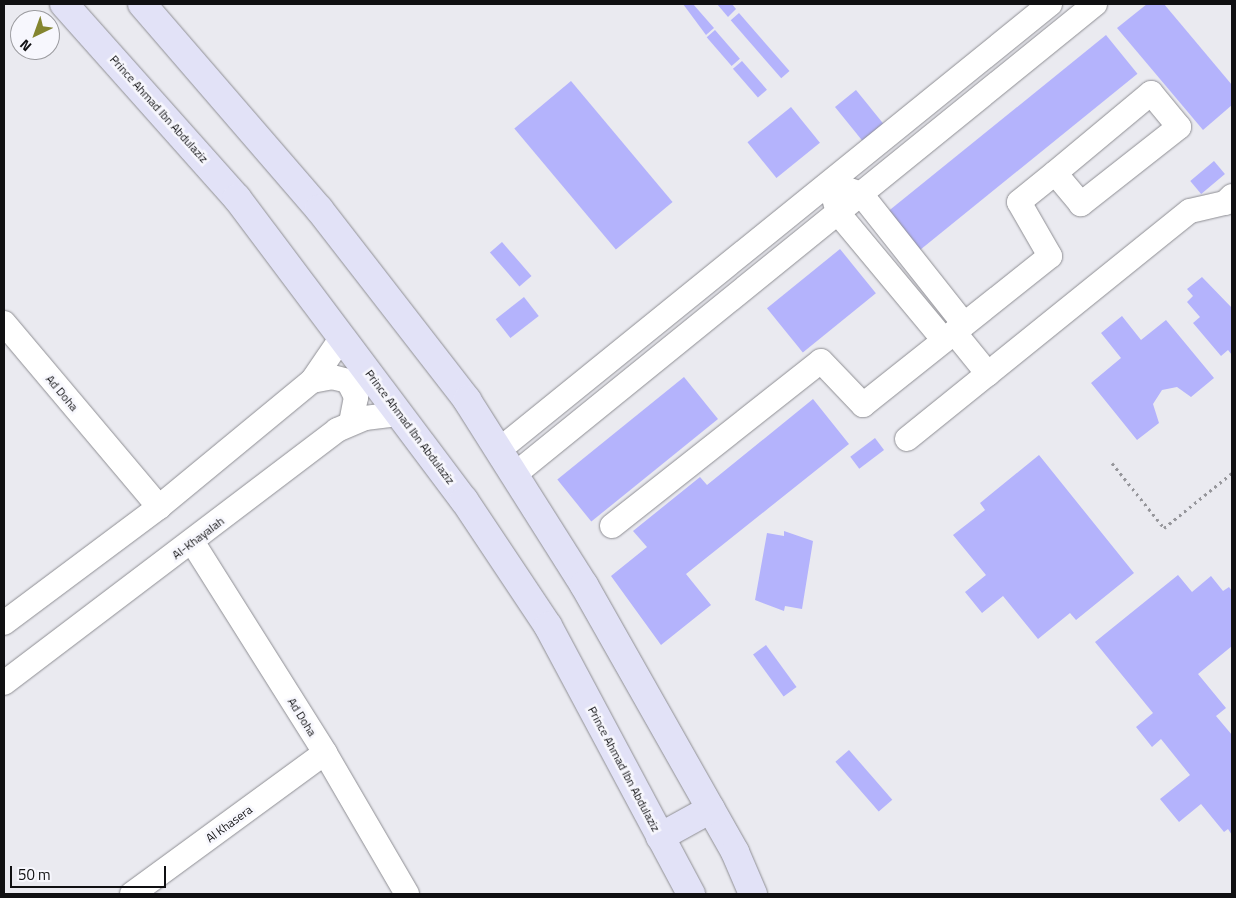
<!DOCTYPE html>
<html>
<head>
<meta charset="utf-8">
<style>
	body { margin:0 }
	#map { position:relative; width:1236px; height:898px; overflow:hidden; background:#eaeaf0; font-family:"Titillium Web",sans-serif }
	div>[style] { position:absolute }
	.building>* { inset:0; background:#b4b3fc; transform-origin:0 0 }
	.path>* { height:3px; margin-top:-1.5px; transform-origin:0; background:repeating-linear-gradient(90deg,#96969b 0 2.5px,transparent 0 6.5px) }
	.roads { filter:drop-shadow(0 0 1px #8e8e93) drop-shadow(0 0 1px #8e8e93) }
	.minor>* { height:24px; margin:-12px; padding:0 12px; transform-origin:12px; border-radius:12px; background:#fff }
	.major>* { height:28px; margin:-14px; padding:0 14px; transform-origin:14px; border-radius:14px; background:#e2e2f7 }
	span { translate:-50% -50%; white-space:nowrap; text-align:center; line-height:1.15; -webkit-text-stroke:5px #f7f7fd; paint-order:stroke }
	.street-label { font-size:12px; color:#101012 }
	.frame { position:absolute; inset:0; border:5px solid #101012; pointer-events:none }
	.north { position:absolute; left:10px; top:10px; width:50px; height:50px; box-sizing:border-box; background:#f7f7fd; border:1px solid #9b9b9f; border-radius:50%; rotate:222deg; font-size:14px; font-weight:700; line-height:20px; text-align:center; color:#101012 }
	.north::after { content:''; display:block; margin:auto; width:18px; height:22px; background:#84852f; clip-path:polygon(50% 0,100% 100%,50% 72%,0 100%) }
	.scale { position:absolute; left:10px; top:866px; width:156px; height:22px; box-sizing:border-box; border:2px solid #101012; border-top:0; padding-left:6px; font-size:15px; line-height:18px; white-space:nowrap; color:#101012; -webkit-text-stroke:4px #f7f7fd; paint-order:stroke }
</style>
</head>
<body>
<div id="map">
	<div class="building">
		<div style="clip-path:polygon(683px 4px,693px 4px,714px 28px,706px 35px)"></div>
		<div style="clip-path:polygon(717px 4px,732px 4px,736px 9px,728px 17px)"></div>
		<div style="clip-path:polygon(1147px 4px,1164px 4px,1232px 85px,1232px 105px,1203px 130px,1117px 28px)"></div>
		<div style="left:739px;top:13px;width:77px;height:11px;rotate:49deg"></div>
		<div style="left:715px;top:30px;width:38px;height:11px;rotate:49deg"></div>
		<div style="left:1106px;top:35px;width:50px;height:289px;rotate:51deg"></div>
		<div style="left:742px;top:61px;width:38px;height:12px;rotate:49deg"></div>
		<div style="left:571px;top:81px;width:158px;height:74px;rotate:50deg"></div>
		<div style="left:856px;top:90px;width:48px;height:27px;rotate:51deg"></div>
		<div style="left:791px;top:107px;width:46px;height:56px;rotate:51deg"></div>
		<div style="left:1214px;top:161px;width:17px;height:31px;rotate:50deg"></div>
		<div style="left:502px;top:242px;width:45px;height:16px;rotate:49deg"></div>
		<div style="left:840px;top:249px;width:57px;height:94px;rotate:51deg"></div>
		<div style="clip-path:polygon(1202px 277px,1232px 308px,1232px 355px,1228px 350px,1221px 356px,1193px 323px,1200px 317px,1187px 302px,1193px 296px,1187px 289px)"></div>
		<div style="left:524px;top:297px;width:24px;height:36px;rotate:52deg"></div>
		<div style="clip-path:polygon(1122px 316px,1141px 340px,1166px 320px,1214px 378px,1191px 397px,1177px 387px,1162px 390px,1153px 404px,1159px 423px,1137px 440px,1091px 383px,1121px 358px,1101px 333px)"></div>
		<div style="left:684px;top:377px;width:54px;height:163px;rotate:51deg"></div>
		<div style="clip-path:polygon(813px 399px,849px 444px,686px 574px,711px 605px,661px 645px,611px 576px,647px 547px,633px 531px,700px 477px,707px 485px)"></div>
		<div style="left:875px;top:438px;width:15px;height:31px;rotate:53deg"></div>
		<div style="clip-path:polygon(1039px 455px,1134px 573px,1076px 620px,1070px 613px,1038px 639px,1003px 596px,982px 613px,965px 592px,986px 575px,953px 535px,985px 510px,980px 503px)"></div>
		<div style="clip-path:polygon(784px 531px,813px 541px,802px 609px,785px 606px,784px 611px,755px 600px,767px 533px,784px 536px)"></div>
		<div style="clip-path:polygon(1178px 575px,1192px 592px,1211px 576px,1223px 591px,1229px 587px,1232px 591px,1232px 646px,1198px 674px,1226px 708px,1216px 716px,1232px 735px,1232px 835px,1228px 829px,1224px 832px,1201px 804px,1179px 822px,1160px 799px,1190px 775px,1161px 739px,1152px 747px,1136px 727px,1153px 713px,1095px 642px)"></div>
		<div style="left:766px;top:645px;width:52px;height:16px;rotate:54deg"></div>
		<div style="left:849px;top:750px;width:66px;height:18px;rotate:49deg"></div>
	</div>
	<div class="path">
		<div style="left:1112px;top:463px;width:83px;rotate:51.3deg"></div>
		<div style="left:1164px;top:528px;width:87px;rotate:-39deg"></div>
	</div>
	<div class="roads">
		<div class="minor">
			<div style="left:847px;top:189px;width:15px;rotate:20deg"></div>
			<div style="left:861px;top:194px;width:166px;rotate:51.6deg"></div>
			<div style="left:834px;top:198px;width:16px;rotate:75deg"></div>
			<div style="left:838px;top:213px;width:165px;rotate:50.2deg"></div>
			<div style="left:4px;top:323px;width:241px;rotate:49.9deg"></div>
			<div style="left:954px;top:332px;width:54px;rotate:51deg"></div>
			<div style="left:312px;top:381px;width:20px;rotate:-11deg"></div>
			<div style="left:332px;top:377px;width:16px;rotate:14deg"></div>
			<div style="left:348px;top:381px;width:18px;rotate:63deg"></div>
			<div style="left:356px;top:397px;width:25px;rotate:101deg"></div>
			<div style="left:907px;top:439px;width:363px;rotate:-38.9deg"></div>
			<div style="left:1190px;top:211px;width:36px;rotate:-13deg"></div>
			<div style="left:1225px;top:203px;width:10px;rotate:-45deg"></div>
			<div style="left:499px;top:450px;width:709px;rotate:-38.99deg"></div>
			<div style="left:514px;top:475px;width:748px;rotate:-39.03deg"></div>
			<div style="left:612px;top:526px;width:266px;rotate:-38.3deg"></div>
			<div style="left:821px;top:361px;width:61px;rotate:46.3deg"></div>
			<div style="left:863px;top:405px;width:239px;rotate:-38.5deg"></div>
			<div style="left:1050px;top:256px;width:62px;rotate:-119.9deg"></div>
			<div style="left:1019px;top:202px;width:46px;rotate:-38.9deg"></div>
			<div style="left:1055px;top:173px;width:125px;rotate:-39.8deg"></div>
			<div style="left:1151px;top:93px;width:44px;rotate:50.5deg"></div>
			<div style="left:1179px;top:127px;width:125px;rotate:141.8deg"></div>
			<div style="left:1081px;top:204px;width:40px;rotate:-130deg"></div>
			<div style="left:193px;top:543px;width:248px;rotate:57.8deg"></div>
			<div style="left:325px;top:753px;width:163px;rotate:59.8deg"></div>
			<div style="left:4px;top:623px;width:194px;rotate:-36.8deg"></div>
			<div style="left:159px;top:507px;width:198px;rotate:-39.5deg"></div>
			<div style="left:312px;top:381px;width:53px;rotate:-55.7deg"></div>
			<div style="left:4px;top:683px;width:418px;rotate:-37.2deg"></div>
			<div style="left:337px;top:430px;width:30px;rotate:-23deg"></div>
			<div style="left:365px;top:418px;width:35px;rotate:-7deg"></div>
			<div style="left:132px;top:894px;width:239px;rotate:-36.2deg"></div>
		</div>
		<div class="major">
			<div style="left:64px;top:4px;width:260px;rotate:48.3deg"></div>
			<div style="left:237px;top:198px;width:378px;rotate:53.1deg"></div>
			<div style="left:464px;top:500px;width:151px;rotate:56.3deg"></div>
			<div style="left:548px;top:626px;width:304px;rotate:61.9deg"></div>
			<div style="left:142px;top:4px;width:271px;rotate:49.2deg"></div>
			<div style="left:319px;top:209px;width:242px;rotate:52.2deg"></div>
			<div style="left:467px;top:400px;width:219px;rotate:57.7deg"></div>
			<div style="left:584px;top:585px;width:307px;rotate:60.5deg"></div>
			<div style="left:735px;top:852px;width:46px;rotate:66.8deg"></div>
			<div style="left:660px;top:837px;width:58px;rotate:-28.8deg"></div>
		</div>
	</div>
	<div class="street-label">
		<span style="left:159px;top:109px;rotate:48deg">Prince Ahmad Ibn Abdulaziz</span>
		<span style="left:62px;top:393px;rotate:50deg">Ad Doha</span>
		<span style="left:410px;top:427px;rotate:53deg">Prince Ahmad Ibn Abdulaziz</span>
		<span style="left:198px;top:538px;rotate:-37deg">Al-Khayalah</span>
		<span style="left:302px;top:717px;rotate:58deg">Ad Doha</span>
		<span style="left:624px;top:769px;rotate:62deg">Prince Ahmad Ibn Abdulaziz</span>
		<span style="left:229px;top:824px;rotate:-36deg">Al Khasera</span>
	</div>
	<div class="frame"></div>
	<div class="north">N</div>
	<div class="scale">50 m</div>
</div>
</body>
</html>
